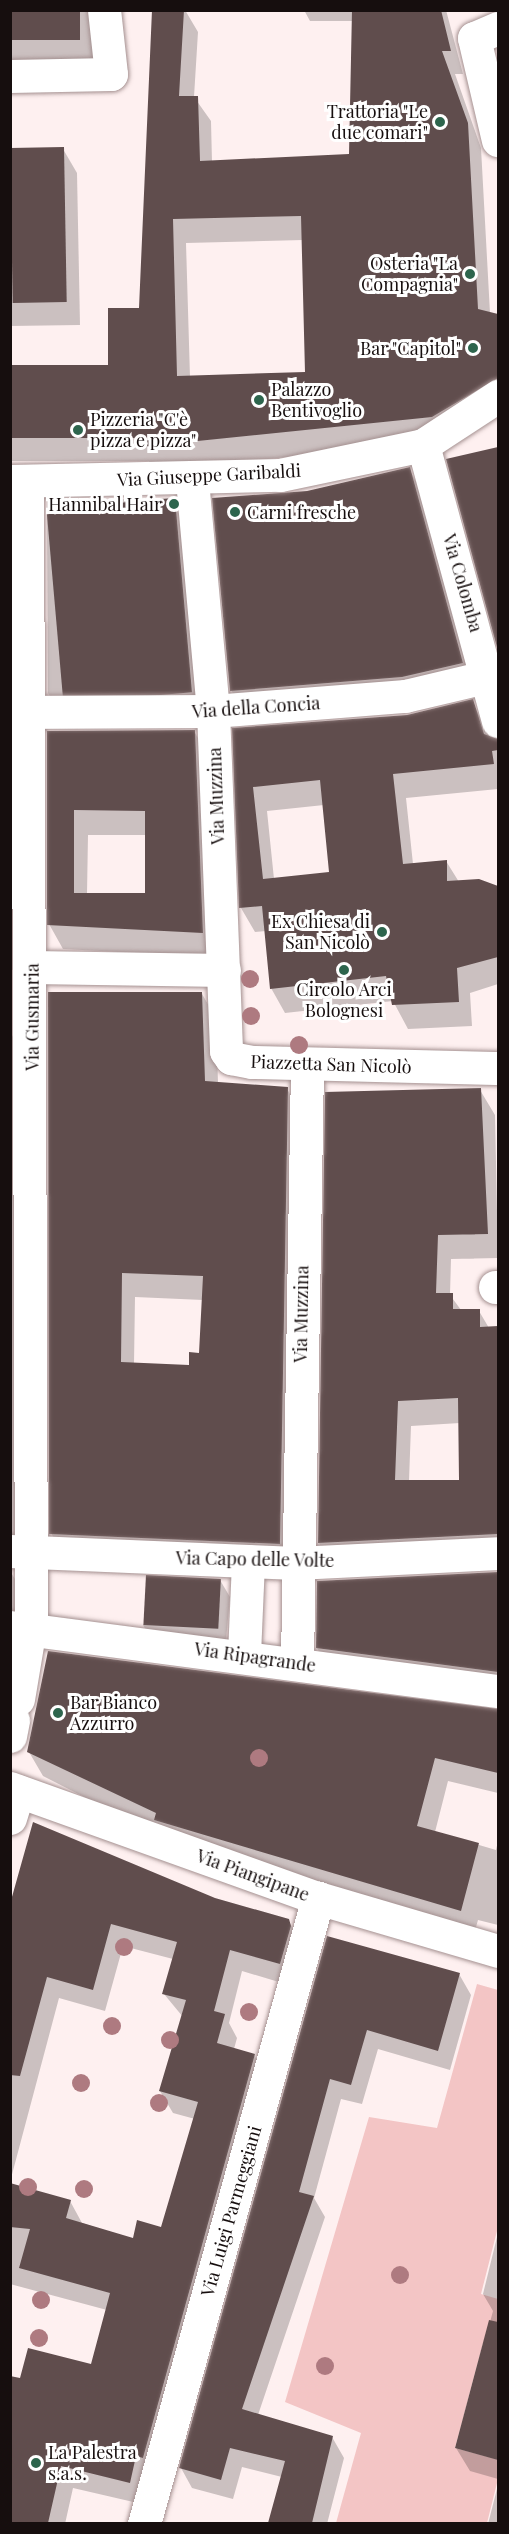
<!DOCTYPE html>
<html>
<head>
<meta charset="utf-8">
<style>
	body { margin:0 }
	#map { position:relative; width:509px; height:2534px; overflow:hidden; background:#fef0f0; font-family:"Playfair Display",serif }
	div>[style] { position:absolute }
	.green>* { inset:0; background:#f3c5c5 }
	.shadow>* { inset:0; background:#0003; transform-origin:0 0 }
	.building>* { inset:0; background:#604d4d; transform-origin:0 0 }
	.roads { filter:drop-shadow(0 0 2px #a49090) drop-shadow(0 0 2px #a49090) }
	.minor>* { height:33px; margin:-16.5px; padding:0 16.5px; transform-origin:16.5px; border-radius:16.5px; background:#fff }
	.trees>* { width:18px; height:18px; margin:-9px; border-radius:50%; background:#ae7a80 }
	.dots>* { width:16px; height:16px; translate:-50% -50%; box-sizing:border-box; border:3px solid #fff; border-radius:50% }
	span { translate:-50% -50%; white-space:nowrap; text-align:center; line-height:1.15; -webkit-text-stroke:6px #fff; paint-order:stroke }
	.poi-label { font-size:18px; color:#160e0e }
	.right { translate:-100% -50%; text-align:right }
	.left { translate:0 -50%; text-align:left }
	.street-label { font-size:18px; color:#160e0e }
	.frame { position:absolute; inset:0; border:12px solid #160e0e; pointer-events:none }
</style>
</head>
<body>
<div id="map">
	<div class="green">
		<div style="clip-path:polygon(477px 1984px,498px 1990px,498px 2227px,481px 2294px,498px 2299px,498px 2346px,483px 2343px,455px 2448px,492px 2458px,498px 2435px,498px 2479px,487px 2523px,336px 2523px,361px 2433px,285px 2402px,369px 2117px,437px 2128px)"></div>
	</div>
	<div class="shadow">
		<div style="left:10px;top:10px;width:83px;height:53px"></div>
		<div style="clip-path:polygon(evenodd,153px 10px,185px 10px,198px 32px,194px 97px,211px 121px,212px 162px,351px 156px,353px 21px,310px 21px,304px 10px,446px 10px,463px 74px,455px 74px,481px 148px,490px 313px,498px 315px,498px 406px,446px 440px,154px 471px,149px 461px,10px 461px,10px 366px,110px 366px,141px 310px,153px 10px,303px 240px,306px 374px,190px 377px,186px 243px,303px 240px)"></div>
		<div style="clip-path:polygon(63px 149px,77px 173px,80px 325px,10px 326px,10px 150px)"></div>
		<div style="clip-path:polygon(498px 448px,498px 646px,448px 460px)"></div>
		<div style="clip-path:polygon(409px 469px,423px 494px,476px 688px,246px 715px,231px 690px,307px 492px)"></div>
		<div style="clip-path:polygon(170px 498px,184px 522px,206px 717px,62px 717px,48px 693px,47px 501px)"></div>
		<div style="clip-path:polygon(10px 506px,21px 525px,10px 724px)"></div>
		<div style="clip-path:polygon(evenodd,472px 701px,490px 738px,498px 740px,498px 789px,406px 798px,413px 864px,446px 861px,459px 882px,498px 887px,498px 984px,470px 993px,472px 1026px,408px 1029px,393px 1001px,285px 1013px,271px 988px,266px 931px,255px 932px,241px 908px,234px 730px,407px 716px,472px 701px,324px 805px,331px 873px,274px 879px,267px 811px,324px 805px)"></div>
		<div style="clip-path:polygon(evenodd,194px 731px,208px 756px,216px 957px,63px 949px,49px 924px,48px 732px,194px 731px,88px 835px,147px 835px,146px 895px,87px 894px,88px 835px)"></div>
		<div style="clip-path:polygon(10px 736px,22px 756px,23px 969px,10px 970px)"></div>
		<div style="clip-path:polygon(evenodd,49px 993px,202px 994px,216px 1018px,218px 1083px,287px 1089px,301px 1113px,294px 1568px,65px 1558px,51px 1533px,49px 993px,135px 1297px,203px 1300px,201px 1354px,190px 1367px,134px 1364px,135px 1297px)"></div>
		<div style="clip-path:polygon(10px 1032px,23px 1053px,25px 1556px,10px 1565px)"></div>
		<div style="clip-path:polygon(evenodd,480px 1090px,495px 1115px,498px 1258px,451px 1259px,450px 1295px,461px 1310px,479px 1311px,489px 1328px,498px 1328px,498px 1559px,333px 1567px,319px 1543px,480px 1090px,460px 1423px,460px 1482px,409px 1481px,411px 1426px,460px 1423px)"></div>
		<div style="clip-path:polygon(10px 1571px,25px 1595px,10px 1631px)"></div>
		<div style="clip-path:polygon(498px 1573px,498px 1694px,331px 1672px,317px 1648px,319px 1582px)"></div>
		<div style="clip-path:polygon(220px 1580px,230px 1597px,225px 1651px,153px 1642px,143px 1625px)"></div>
		<div style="clip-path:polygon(49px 1653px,498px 1709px,498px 1793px,448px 1781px,435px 1832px,496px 1850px,498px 1841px,498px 1925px,478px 1920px,474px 1934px,190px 1851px,43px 1776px,29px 1752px)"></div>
		<div style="clip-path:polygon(214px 1899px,288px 1920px,301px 1942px,292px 1986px,242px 1971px,229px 2023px,237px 2038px,234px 2049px,254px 2055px,267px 2077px,142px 2504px,73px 2488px,65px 2524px,10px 2524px,10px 2377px,21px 2380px,92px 2366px,107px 2310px,10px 2284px,10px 2185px,70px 2201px,82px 2223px,134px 2240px,162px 2228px,195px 2119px,173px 2113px,160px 2091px,183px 2017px,164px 1994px,173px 1959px,123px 1946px,105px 2011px,59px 1998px,10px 2182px,10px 1913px)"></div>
		<div style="clip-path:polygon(328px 1938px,459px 1974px,471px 1995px,450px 2070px,378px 2049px,362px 2104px,341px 2099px,314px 2198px,325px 2217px,258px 2415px,332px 2437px,344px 2458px,327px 2524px,270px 2524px,282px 2477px,242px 2467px,233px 2499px,192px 2488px,181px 2468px)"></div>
		<div style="clip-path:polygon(498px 2233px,498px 2479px,470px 2471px,456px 2448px,493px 2311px,483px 2294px)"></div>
		<div style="clip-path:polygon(498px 2485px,498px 2524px,488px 2524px)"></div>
	</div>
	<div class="building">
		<div style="left:10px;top:10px;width:70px;height:30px"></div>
		<div style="clip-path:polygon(evenodd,152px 10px,184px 10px,179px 96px,198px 96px,200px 161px,349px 154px,352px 10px,441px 10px,451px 51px,442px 51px,468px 123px,478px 309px,498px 314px,498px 378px,432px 417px,139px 447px,139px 438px,10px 438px,10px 365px,108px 365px,108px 308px,139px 308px,152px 10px,301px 216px,305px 372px,177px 376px,173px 219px,301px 216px)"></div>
		<div style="left:64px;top:147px;width:155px;height:54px;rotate:89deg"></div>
		<div style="clip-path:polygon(498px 447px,498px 651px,446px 459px)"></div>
		<div style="clip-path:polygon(410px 467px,463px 663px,402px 677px,230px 691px,212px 498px,307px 491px)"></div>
		<div style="left:175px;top:498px;width:195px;height:129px;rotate:85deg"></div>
		<div style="clip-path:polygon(evenodd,473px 699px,484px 734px,498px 739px,498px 750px,492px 751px,494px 764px,393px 774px,403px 864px,447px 860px,447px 881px,479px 879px,498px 886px,498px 957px,457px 968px,459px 1002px,392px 1005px,386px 976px,270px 989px,262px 906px,239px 908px,232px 728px,407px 715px,473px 699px,320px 780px,329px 872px,263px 879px,253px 787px,320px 780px)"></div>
		<div style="clip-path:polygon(evenodd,195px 730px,203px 933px,47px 925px,47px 731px,195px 730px,74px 810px,145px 811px,145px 893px,74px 893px,74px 810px)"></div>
		<div style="clip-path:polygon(evenodd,48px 992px,202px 992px,205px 1081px,288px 1087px,280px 1544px,49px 1534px,48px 992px,122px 1273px,203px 1276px,199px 1353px,189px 1352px,189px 1365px,121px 1362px,122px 1273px)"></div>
		<div style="clip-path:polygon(evenodd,481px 1088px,488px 1234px,438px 1235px,436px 1293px,453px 1293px,453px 1309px,480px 1309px,480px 1327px,498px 1326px,498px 1534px,318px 1543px,325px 1092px,481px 1088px,458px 1398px,459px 1480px,395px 1480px,398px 1401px,458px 1398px)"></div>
		<div style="clip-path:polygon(10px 1123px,12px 1532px,10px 1532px)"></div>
		<div style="clip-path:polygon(498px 1572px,498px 1672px,316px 1648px,317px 1581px)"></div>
		<div style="left:146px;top:1575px;width:75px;height:50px;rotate:3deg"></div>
		<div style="clip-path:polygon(48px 1651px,498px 1709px,498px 1773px,435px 1758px,417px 1826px,479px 1843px,461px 1911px,154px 1820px,156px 1813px,27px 1752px)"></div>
		<div style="clip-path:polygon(33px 1822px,215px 1898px,289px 1919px,291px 1926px,280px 1964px,230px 1950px,214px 2011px,225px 2014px,217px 2043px,255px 2054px,143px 2458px,136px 2456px,130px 2483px,61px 2466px,48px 2523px,10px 2523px,10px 2376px,20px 2378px,28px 2348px,91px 2364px,110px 2293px,19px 2268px,30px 2229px,10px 2227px,10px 2183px,71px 2200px,66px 2218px,133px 2238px,137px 2220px,161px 2227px,198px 2102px,159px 2091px,186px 2000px,162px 1994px,177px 1942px,111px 1924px,93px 1990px,47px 1977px,20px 2076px,10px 2075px,10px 1904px)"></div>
		<div style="clip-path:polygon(327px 1936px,460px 1973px,438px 2051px,367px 2030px,351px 2085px,330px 2079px,299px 2192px,314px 2196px,242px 2409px,333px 2436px,312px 2523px,268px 2523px,285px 2461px,230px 2448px,221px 2480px,179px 2468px)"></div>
		<div style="clip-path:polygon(489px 2320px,498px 2322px,498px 2460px,455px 2448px)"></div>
	</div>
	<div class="roads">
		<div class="minor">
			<div style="left:498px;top:28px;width:26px;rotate:157deg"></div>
			<div style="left:474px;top:38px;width:105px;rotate:76.8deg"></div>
			<div style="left:10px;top:76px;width:101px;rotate:-1.1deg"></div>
			<div style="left:111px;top:74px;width:64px;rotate:-96.2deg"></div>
			<div style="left:423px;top:445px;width:286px;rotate:74.8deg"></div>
			<div style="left:192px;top:480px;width:232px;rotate:84.8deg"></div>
			<div style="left:213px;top:711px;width:340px;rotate:87.8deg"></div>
			<div style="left:226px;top:1051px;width:9px;rotate:54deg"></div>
			<div style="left:231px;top:1058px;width:21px;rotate:11deg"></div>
			<div style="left:252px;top:1062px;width:246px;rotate:1.4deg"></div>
			<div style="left:10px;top:481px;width:270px;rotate:-1.3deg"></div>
			<div style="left:280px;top:475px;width:146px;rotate:-11.8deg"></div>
			<div style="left:423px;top:445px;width:90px;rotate:-33.2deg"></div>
			<div style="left:10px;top:712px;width:203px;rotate:-0.3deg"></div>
			<div style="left:213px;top:711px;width:193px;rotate:-4.5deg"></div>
			<div style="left:405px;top:696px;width:96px;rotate:-13.3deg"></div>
			<div style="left:32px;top:967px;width:192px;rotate:0.9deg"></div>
			<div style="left:495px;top:1287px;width:3px"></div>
			<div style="left:10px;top:1551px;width:286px;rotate:2.4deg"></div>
			<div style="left:296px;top:1563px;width:202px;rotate:-2.8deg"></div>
			<div style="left:10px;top:1627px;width:492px;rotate:7.5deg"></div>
			<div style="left:244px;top:1654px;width:93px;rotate:-87.5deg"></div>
			<div style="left:297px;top:1662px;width:597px;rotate:-89.04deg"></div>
			<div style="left:18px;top:1699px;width:79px;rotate:-80.5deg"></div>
			<div style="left:31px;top:1621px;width:1139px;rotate:-90.2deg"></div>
			<div style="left:10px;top:1736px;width:16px;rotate:-79deg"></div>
			<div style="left:10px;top:1788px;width:327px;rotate:19.7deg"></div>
			<div style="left:318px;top:1898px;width:188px;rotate:16.4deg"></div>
			<div style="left:10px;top:1818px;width:28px;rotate:-73deg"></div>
			<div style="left:144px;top:2524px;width:650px;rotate:-74.47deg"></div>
		</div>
	</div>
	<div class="trees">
		<div style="left:250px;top:979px"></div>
		<div style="left:251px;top:1016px"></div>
		<div style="left:299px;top:1045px"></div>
		<div style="left:259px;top:1758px"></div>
		<div style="left:124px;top:1947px"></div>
		<div style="left:249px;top:2012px"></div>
		<div style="left:112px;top:2026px"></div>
		<div style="left:170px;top:2040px"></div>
		<div style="left:81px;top:2083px"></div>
		<div style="left:159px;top:2103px"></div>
		<div style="left:28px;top:2187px"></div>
		<div style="left:84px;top:2189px"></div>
		<div style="left:400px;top:2275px"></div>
		<div style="left:41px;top:2300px"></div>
		<div style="left:39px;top:2338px"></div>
		<div style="left:325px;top:2366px"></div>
	</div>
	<div class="dots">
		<div style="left:440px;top:122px;background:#2d654d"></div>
		<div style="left:470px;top:274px;background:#2d654d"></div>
		<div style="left:473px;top:348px;background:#2d654d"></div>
		<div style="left:259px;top:400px;background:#2d654d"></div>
		<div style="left:78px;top:430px;background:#2d654d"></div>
		<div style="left:174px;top:504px;background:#2d654d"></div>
		<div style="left:235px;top:512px;background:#2d654d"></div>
		<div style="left:382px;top:932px;background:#2d654d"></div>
		<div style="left:344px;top:970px;background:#2d654d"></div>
		<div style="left:58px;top:1713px;background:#2d654d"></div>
		<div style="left:36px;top:2463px;background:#2d654d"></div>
	</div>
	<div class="poi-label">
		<span class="right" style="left:428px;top:122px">Trattoria "Le<br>due comari"</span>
		<span class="right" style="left:458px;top:274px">Osteria "La<br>Compagnia"</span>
		<span class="right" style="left:461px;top:348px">Bar "Capitol"</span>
		<span class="left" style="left:271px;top:400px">Palazzo<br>Bentivoglio</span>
		<span class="left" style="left:90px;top:430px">Pizzeria "C'è<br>pizza e pizza"</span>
		<span class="right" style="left:162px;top:504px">Hannibal Hair</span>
		<span class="left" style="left:247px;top:512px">Carni fresche</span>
		<span class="right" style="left:370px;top:932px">Ex Chiesa di<br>San Nicolò</span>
		<span style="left:344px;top:1000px">Circolo Arci<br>Bolognesi</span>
		<span class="left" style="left:70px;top:1713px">Bar Bianco<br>Azzurro</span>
		<span class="left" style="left:48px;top:2463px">La Palestra<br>s.a.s.</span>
	</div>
	<div class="street-label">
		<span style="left:209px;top:475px;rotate:-3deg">Via Giuseppe Garibaldi</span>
		<span style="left:463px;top:583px;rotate:74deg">Via Colomba</span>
		<span style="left:256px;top:707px;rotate:-4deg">Via della Concia</span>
		<span style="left:216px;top:796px;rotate:-92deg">Via Muzzina</span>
		<span style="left:32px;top:1017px;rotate:-90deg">Via Gusmaria</span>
		<span style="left:331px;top:1064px;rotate:2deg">Piazzetta San Nicolò</span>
		<span style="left:301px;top:1314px;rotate:-89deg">Via Muzzina</span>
		<span style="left:255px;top:1559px;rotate:1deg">Via Capo delle Volte</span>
		<span style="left:255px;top:1657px;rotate:8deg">Via Ripagrande</span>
		<span style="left:253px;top:1875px;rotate:20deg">Via Piangipane</span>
		<span style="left:231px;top:2211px;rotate:-74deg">Via Luigi Parmeggiani</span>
	</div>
	<div class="frame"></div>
</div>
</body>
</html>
